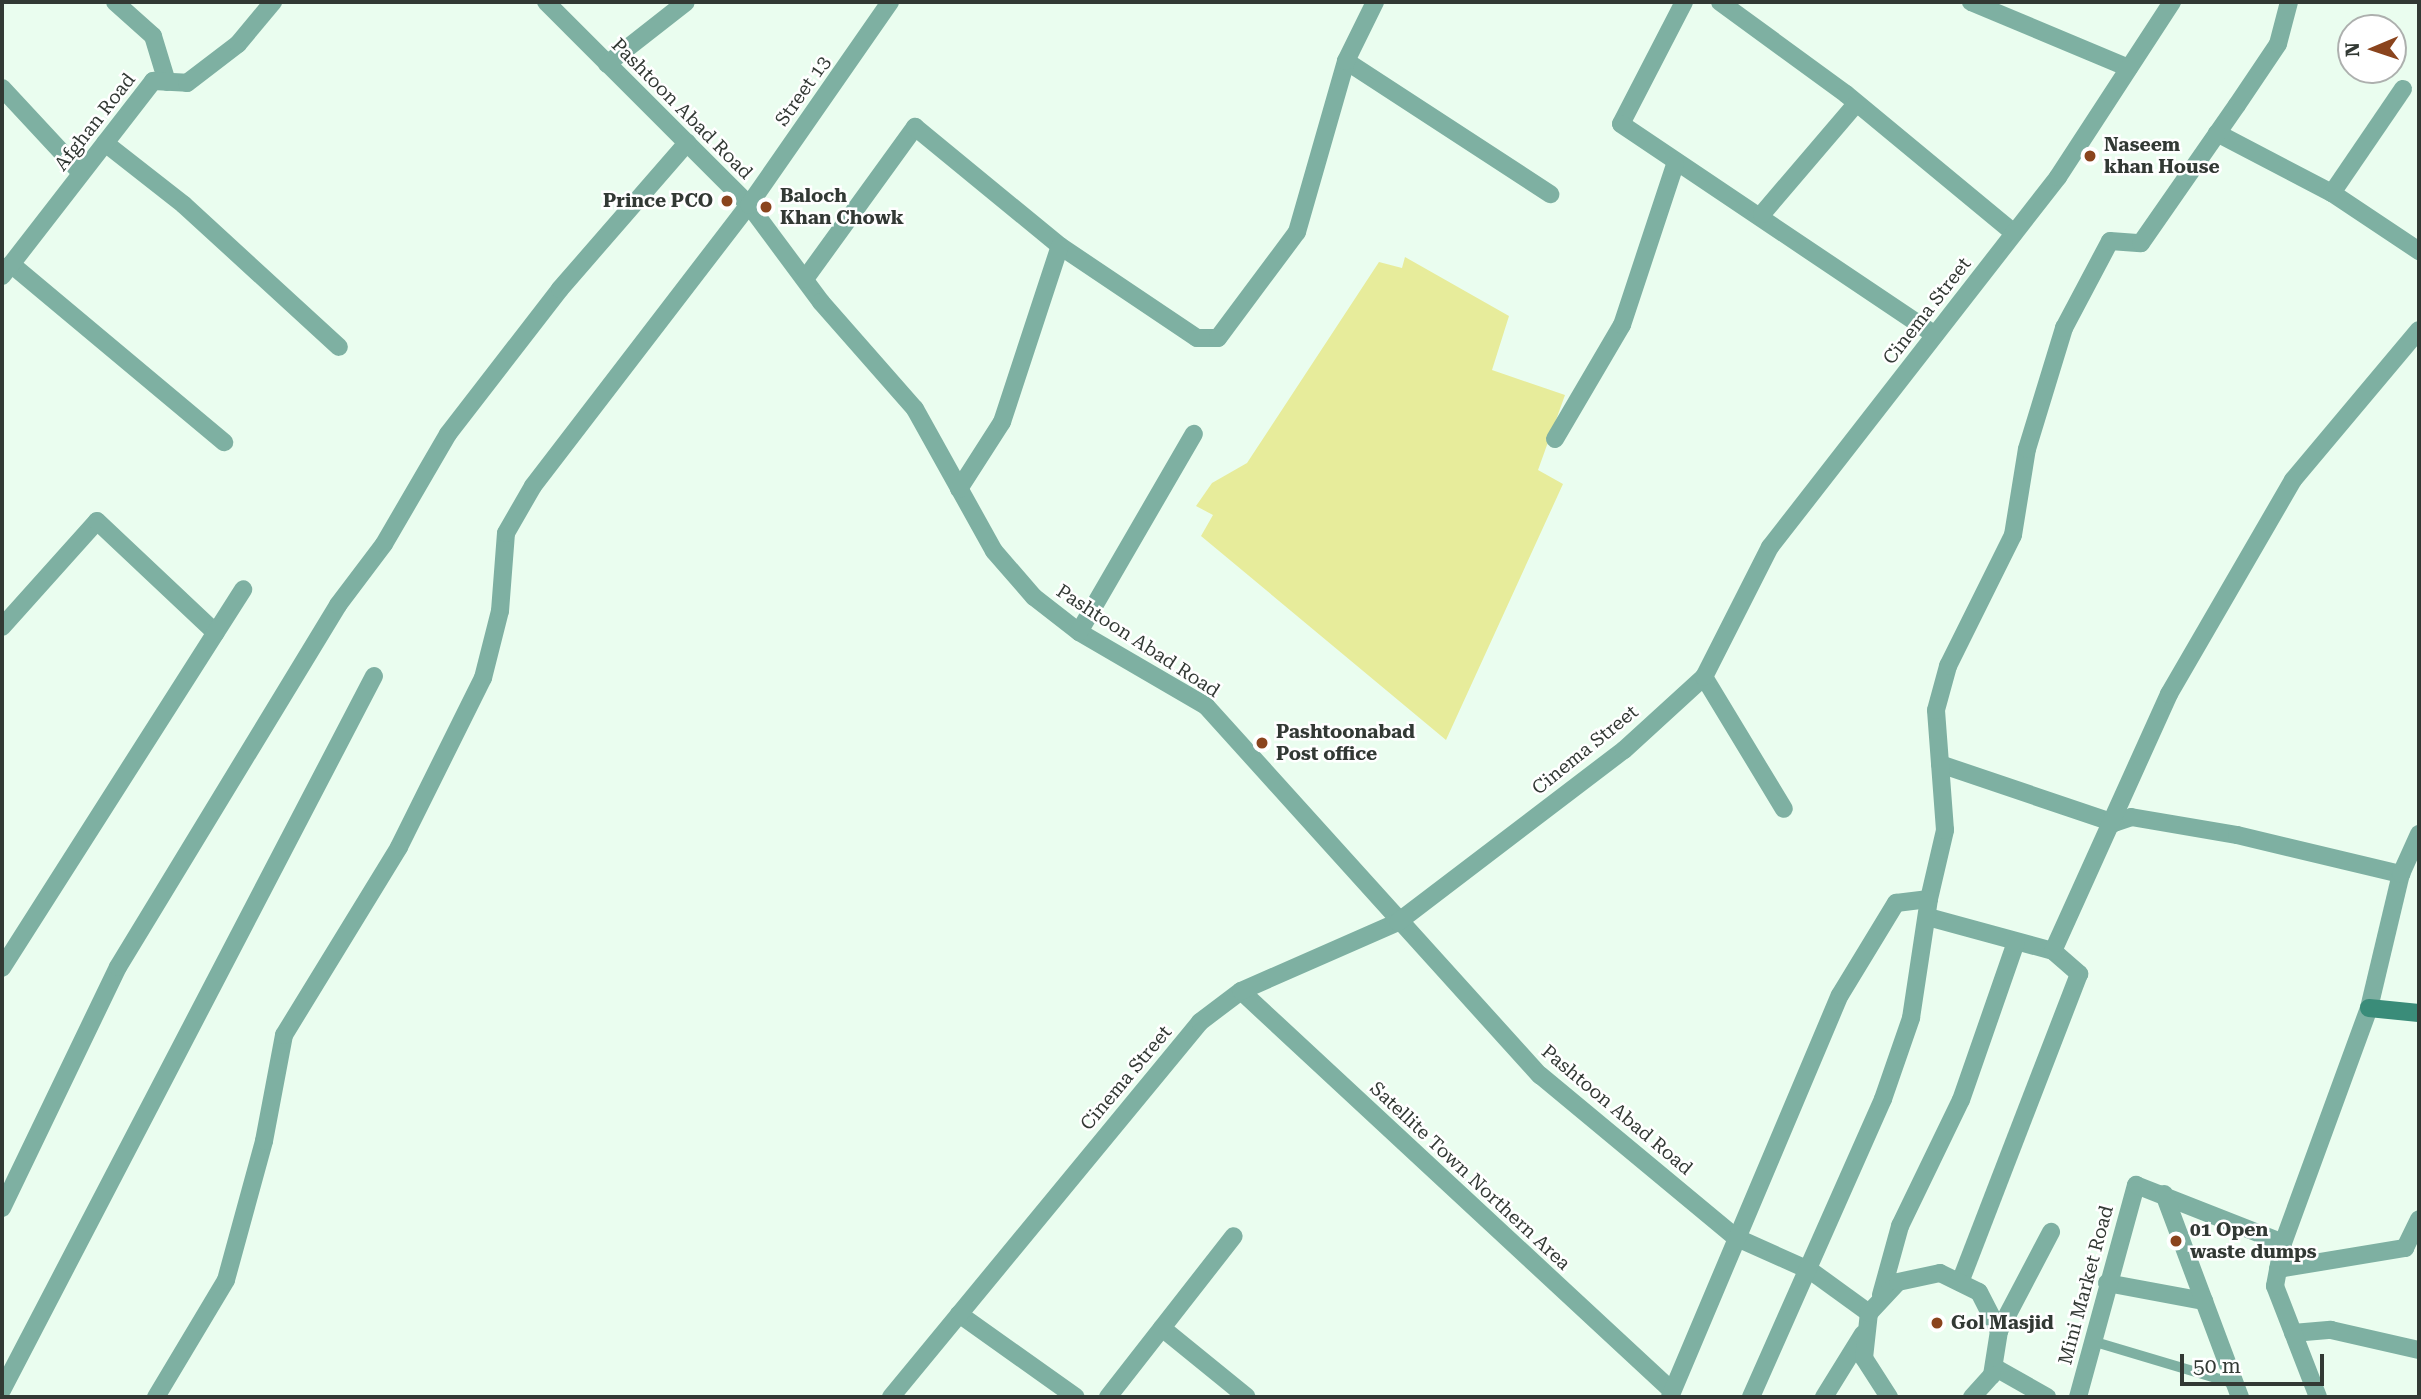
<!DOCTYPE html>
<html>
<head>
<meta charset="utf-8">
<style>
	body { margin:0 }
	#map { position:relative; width:2421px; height:1399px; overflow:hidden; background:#eafdef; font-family:"Roboto Serif",serif }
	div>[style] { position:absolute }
	.green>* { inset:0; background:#e7ec9b }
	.service>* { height:10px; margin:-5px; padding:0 5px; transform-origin:5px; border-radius:5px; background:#7eb0a2 }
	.minor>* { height:18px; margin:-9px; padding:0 9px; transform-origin:9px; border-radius:9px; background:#7eb0a2 }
	.tertiary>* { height:18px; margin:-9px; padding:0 9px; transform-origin:9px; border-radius:9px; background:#7eb0a2 }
	.secondary>* { height:18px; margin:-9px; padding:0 9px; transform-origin:9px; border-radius:9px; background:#3a8c79 }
	.dots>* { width:19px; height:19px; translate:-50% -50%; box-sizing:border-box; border:4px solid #fff; border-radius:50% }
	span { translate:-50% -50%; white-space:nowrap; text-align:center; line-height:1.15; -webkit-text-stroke:5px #fff; paint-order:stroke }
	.street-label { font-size:19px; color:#323934 }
	.poi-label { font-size:19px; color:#323934; font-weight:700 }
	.left { translate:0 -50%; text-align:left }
	.right { translate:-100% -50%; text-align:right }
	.frame { position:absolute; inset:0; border:4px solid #323934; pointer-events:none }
	.north { position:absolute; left:2337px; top:14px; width:70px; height:70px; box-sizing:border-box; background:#fff; border:2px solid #adb0ae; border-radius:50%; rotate:268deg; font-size:19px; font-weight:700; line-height:28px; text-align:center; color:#323934 }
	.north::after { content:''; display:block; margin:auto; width:24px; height:32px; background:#8a441d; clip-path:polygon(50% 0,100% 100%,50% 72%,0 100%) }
	.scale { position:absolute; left:2180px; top:1354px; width:144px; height:32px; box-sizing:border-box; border:4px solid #323934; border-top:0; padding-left:9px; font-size:21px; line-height:24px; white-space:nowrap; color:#323934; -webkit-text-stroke:5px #fff; paint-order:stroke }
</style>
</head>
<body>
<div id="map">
	<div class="green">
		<div style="clip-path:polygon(1405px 257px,1509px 316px,1492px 370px,1565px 395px,1538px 470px,1563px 484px,1446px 740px,1201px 536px,1213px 515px,1196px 506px,1212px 483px,1247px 463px,1379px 262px,1402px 268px)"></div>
	</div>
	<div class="service">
		<div style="left:2092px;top:1341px;width:150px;rotate:16.6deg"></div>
	</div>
	<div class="minor">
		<div style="left:115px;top:2px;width:51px;rotate:41.8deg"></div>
		<div style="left:153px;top:36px;width:48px;rotate:73.1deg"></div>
		<div style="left:546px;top:2px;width:287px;rotate:45deg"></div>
		<div style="left:749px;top:205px;width:121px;rotate:53.4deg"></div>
		<div style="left:821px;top:302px;width:142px;rotate:48.7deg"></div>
		<div style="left:915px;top:409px;width:162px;rotate:60.9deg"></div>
		<div style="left:994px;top:551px;width:61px;rotate:49deg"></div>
		<div style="left:1034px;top:597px;width:57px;rotate:37.9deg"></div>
		<div style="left:1079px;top:632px;width:147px;rotate:30.2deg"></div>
		<div style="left:1206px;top:706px;width:498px;rotate:47.9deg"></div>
		<div style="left:1540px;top:1075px;width:254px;rotate:39.7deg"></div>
		<div style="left:1735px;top:1237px;width:83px;rotate:24.1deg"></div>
		<div style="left:1811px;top:1271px;width:72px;rotate:35.9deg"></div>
		<div style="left:1684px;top:2px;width:137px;rotate:117.3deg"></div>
		<div style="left:1621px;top:124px;width:378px;rotate:33.9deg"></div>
		<div style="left:1720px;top:2px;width:156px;rotate:36.1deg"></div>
		<div style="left:1846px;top:94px;width:218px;rotate:39.6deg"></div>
		<div style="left:1971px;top:2px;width:171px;rotate:22.7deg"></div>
		<div style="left:1346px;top:61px;width:244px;rotate:33.1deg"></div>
		<div style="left:607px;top:64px;width:100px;rotate:-38.1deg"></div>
		<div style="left:2px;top:88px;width:116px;rotate:47.1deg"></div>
		<div style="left:2217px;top:133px;width:130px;rotate:27.6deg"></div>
		<div style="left:2332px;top:193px;width:105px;rotate:33.7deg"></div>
		<div style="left:105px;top:143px;width:100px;rotate:38.1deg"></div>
		<div style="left:184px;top:205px;width:210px;rotate:42.5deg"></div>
		<div style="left:2332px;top:193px;width:126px;rotate:-55.7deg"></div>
		<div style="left:1762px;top:214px;width:143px;rotate:-49.5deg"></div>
		<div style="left:11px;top:264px;width:278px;rotate:39.9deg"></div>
		<div style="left:2px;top:276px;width:247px;rotate:-52.2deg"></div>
		<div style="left:153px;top:81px;width:34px;rotate:3deg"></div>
		<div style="left:187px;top:83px;width:64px;rotate:-37.4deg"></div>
		<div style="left:238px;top:44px;width:55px;rotate:-50.2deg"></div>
		<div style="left:805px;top:279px;width:188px;rotate:-54.1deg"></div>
		<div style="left:915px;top:127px;width:188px;rotate:39.4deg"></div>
		<div style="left:1060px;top:246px;width:165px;rotate:33.9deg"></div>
		<div style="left:1197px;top:338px;width:21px"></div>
		<div style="left:1218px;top:338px;width:132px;rotate:-53.3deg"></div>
		<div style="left:1297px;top:232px;width:178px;rotate:-74deg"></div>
		<div style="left:1346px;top:61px;width:66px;rotate:-63.8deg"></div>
		<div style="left:1555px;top:439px;width:132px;rotate:-59.6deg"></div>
		<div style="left:1622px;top:325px;width:169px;rotate:-71.7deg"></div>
		<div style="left:959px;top:489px;width:80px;rotate:-57.3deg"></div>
		<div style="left:1002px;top:422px;width:185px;rotate:-71.8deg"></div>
		<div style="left:2px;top:627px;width:142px;rotate:-48.1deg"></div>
		<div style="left:97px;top:521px;width:163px;rotate:43.3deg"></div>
		<div style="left:1079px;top:632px;width:229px;rotate:-59.9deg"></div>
		<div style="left:1704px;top:677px;width:154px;rotate:58.8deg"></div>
		<div style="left:1940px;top:764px;width:184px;rotate:18.7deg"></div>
		<div style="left:2114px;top:823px;width:18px;rotate:-19deg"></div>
		<div style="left:2131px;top:817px;width:108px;rotate:9.6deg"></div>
		<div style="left:2237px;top:835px;width:169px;rotate:13.4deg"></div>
		<div style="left:1928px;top:917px;width:130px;rotate:15.2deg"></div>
		<div style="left:2053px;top:951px;width:35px;rotate:41deg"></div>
		<div style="left:2079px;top:974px;width:328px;rotate:111.1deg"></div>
		<div style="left:2053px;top:951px;width:282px;rotate:-65.7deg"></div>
		<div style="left:2169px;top:694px;width:247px;rotate:-59.9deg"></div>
		<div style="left:2293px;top:480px;width:196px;rotate:-50deg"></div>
		<div style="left:2px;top:968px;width:449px;rotate:-57.5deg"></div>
		<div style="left:1241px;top:991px;width:588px;rotate:42.86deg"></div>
		<div style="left:2px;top:1208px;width:267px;rotate:-64.3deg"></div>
		<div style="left:118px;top:967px;width:424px;rotate:-58.7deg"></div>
		<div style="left:338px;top:605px;width:76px;rotate:-53deg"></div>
		<div style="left:384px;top:544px;width:127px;rotate:-59.8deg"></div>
		<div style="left:448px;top:434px;width:183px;rotate:-52.3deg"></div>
		<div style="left:560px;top:289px;width:194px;rotate:-49deg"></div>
		<div style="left:2278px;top:1269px;width:129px;rotate:-9.4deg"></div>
		<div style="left:2405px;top:1248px;width:32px;rotate:-64deg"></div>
		<div style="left:2107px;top:1283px;width:99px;rotate:10.5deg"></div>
		<div style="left:1881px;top:1295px;width:72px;rotate:-74.6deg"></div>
		<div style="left:1900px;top:1226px;width:140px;rotate:-64.2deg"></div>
		<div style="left:1961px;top:1100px;width:167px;rotate:-70.8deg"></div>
		<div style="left:959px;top:1314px;width:143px;rotate:35.4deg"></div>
		<div style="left:1162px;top:1328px;width:109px;rotate:39.1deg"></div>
		<div style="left:1999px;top:1331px;width:112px;rotate:-62.3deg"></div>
		<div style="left:2293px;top:1333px;width:38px;rotate:-5deg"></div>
		<div style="left:2331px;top:1330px;width:90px;rotate:12.8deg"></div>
		<div style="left:1994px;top:1367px;width:61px;rotate:29.5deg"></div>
		<div style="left:2px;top:1390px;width:805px;rotate:-62.48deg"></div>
		<div style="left:156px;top:1397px;width:136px;rotate:-59.1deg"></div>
		<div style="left:226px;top:1280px;width:144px;rotate:-74.7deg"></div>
		<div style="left:264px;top:1141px;width:108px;rotate:-79.3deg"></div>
		<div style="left:284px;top:1035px;width:220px;rotate:-58.5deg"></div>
		<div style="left:399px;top:847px;width:189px;rotate:-63.6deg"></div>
		<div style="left:483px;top:678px;width:69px;rotate:-75.8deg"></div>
		<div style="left:500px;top:611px;width:78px;rotate:-85.6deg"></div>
		<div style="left:506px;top:533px;width:54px;rotate:-60.1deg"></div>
		<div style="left:533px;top:486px;width:354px;rotate:-52.5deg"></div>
		<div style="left:749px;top:205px;width:247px;rotate:-55.2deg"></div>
		<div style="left:891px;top:1397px;width:486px;rotate:-50.5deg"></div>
		<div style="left:1200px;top:1022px;width:51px;rotate:-37.1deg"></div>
		<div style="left:1241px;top:991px;width:171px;rotate:-23.7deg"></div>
		<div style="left:1398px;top:922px;width:284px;rotate:-37.3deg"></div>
		<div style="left:1624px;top:750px;width:108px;rotate:-42.4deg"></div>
		<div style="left:1704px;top:677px;width:146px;rotate:-63.1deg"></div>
		<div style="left:1770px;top:547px;width:469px;rotate:-52.1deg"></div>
		<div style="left:2058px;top:177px;width:209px;rotate:-56.9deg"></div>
		<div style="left:1108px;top:1397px;width:204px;rotate:-52deg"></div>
		<div style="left:1670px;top:1397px;width:436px;rotate:-67.1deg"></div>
		<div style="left:1840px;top:995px;width:108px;rotate:-58.7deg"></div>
		<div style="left:1896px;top:903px;width:33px;rotate:-7deg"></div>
		<div style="left:1929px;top:899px;width:71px;rotate:-76.9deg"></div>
		<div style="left:1945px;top:830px;width:120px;rotate:-94.3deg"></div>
		<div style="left:1936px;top:710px;width:46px;rotate:-74.7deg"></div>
		<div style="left:1948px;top:666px;width:146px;rotate:-63.6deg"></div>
		<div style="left:2013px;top:535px;width:87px;rotate:-80.8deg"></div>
		<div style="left:2027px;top:449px;width:127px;rotate:-73deg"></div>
		<div style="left:2064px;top:328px;width:98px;rotate:-62.1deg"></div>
		<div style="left:2110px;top:241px;width:31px;rotate:4deg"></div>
		<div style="left:2141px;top:243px;width:168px;rotate:-55.2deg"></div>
		<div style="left:2237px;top:105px;width:73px;rotate:-56.1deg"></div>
		<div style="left:2278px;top:44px;width:43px;rotate:-75.3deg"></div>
		<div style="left:1751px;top:1397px;width:326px;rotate:-66.1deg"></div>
		<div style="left:1883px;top:1099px;width:86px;rotate:-70.9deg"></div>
		<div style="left:1911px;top:1018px;width:120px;rotate:-81.4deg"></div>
		<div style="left:1824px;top:1397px;width:74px;rotate:-58.2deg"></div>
		<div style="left:1889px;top:1397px;width:46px;rotate:-122.7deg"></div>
		<div style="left:1864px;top:1358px;width:45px;rotate:-83.7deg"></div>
		<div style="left:1869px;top:1313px;width:42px;rotate:-46.9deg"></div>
		<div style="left:1898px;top:1282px;width:43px;rotate:-12.1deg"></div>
		<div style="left:1940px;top:1273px;width:43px;rotate:26deg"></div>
		<div style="left:1979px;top:1292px;width:44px;rotate:62.9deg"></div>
		<div style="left:1999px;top:1331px;width:45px;rotate:99deg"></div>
		<div style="left:1992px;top:1375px;width:30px;rotate:132deg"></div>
		<div style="left:2078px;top:1397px;width:220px;rotate:-74.7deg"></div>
		<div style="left:2136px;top:1185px;width:158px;rotate:21.5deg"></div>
	</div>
	<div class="tertiary">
		<div style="left:2164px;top:1194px;width:217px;rotate:69.5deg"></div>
		<div style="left:2318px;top:1397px;width:119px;rotate:-111.2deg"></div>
		<div style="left:2275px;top:1286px;width:44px;rotate:-79.5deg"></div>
		<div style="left:2283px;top:1243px;width:250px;rotate:-69.9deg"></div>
		<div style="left:2369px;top:1008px;width:138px;rotate:-76.6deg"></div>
		<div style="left:2401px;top:874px;width:44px;rotate:-65.8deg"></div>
	</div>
	<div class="secondary">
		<div style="left:2369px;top:1008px;width:50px;rotate:5.7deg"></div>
	</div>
	<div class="dots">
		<div style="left:2090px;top:156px;background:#8a441d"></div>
		<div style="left:727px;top:201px;background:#8a441d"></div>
		<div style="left:766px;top:207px;background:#8a441d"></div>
		<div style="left:1262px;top:743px;background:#8a441d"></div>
		<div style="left:2176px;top:1241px;background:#8a441d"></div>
		<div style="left:1937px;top:1323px;background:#8a441d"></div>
	</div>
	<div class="street-label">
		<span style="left:803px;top:91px;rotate:-55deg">Street 13</span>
		<span style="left:682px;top:109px;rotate:45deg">Pashtoon Abad Road</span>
		<span style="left:95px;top:122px;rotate:-52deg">Afghan Road</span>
		<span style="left:1927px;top:311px;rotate:-52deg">Cinema Street</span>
		<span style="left:1138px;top:641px;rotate:33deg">Pashtoon Abad Road</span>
		<span style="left:1585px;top:750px;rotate:-39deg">Cinema Street</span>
		<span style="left:1126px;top:1078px;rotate:-50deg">Cinema Street</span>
		<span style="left:1617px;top:1110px;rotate:40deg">Pashtoon Abad Road</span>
		<span style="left:1470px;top:1176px;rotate:43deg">Satellite Town Northern Area</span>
		<span style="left:2086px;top:1285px;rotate:-75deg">Mini Market Road</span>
	</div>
	<div class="poi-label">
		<span class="left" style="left:2104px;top:156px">Naseem<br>khan House</span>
		<span class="left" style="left:780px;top:207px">Baloch<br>Khan Chowk</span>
		<span class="right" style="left:713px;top:201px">Prince PCO</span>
		<span class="left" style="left:1276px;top:743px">Pashtoonabad<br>Post office</span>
		<span class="left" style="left:2190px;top:1241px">01 Open<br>waste dumps</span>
		<span class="left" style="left:1951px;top:1323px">Gol Masjid</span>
	</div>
	<div class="frame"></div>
	<div class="north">N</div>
	<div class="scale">50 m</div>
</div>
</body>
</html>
